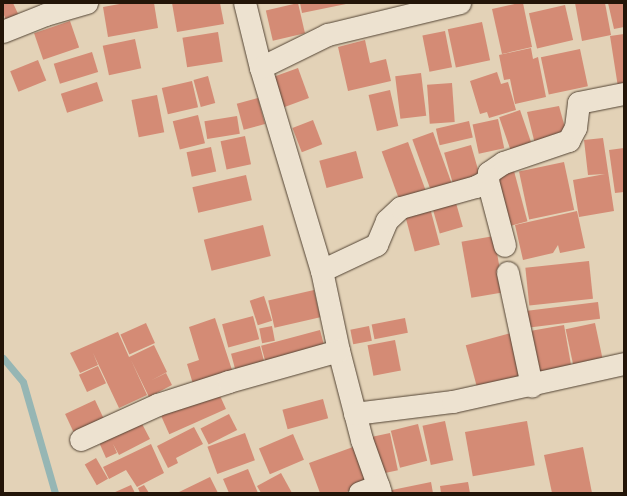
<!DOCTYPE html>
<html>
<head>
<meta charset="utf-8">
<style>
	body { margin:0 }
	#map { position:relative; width:627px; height:496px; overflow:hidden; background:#e3d2b7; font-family:"Libre Caslon Text",serif }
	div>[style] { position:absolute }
	.stream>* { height:7px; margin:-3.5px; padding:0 3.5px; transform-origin:3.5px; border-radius:3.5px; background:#96b6b4 }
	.building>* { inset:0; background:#d48b75; transform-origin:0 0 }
	.roads { filter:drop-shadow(0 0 1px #534434) drop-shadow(0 0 1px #534434) }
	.minor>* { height:22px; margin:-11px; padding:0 11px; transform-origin:11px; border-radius:11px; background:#ede2d0 }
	span { translate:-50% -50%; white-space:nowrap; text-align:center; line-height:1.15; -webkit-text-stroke:3px #ede2d0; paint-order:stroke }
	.frame { position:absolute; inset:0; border:4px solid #231508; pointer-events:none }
</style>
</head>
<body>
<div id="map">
	<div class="stream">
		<div style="left:3px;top:358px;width:31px;rotate:50deg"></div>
		<div style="left:23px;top:382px;width:116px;rotate:73.9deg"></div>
	</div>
	<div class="building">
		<div style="clip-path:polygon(3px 3px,13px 3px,20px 18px,8px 24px,3px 13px)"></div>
		<div style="clip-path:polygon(125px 3px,154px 3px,158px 28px,108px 37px,103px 7px)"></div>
		<div style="clip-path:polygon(172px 3px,220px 3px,224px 24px,177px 32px)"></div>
		<div style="left:298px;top:3px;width:31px;height:33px;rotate:77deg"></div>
		<div style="clip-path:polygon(300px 3px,346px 3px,346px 4px,302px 13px)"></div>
		<div style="clip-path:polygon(519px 3px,523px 3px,532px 47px,502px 54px,492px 9px)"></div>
		<div style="clip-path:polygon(575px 3px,605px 3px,611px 35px,582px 41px)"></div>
		<div style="clip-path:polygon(608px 3px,624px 3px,624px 27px,614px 29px)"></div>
		<div style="left:565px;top:5px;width:36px;height:37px;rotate:77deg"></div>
		<div style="left:70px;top:21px;width:28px;height:38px;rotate:71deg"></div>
		<div style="left:482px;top:22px;width:39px;height:35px;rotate:78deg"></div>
		<div style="left:445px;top:31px;width:37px;height:23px;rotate:79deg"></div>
		<div style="left:218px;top:32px;width:30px;height:36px;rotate:81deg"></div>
		<div style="clip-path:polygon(624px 34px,624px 86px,618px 87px,610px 36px)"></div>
		<div style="left:135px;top:39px;width:30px;height:33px;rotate:78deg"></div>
		<div style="clip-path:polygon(365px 40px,370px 63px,386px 59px,391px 81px,348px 91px,338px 47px)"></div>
		<div style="clip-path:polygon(531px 48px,533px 59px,538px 57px,546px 97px,515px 104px,510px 79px,504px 80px,499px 55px)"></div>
		<div style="left:580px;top:49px;width:38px;height:40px;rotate:78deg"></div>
		<div style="left:92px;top:52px;width:21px;height:40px;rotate:73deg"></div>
		<div style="left:38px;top:60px;width:22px;height:30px;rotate:68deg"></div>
		<div style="left:298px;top:68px;width:32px;height:28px;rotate:70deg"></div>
		<div style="clip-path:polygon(497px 72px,501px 84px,508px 82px,516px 110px,489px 118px,487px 112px,480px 114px,470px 81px)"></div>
		<div style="left:421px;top:73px;width:43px;height:26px;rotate:83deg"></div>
		<div style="left:208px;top:76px;width:28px;height:15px;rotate:75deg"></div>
		<div style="left:192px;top:81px;width:27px;height:31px;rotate:77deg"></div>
		<div style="left:97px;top:82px;width:20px;height:38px;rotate:72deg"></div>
		<div style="left:452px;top:83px;width:39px;height:25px;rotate:86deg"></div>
		<div style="left:390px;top:90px;width:37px;height:22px;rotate:77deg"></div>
		<div style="left:157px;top:95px;width:38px;height:26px;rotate:79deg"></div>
		<div style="left:258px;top:98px;width:27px;height:22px;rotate:75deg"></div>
		<div style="clip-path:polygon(559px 106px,567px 135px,536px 148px,527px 112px)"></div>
		<div style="left:520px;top:110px;width:40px;height:22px;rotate:71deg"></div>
		<div style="left:198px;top:115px;width:29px;height:26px;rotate:76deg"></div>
		<div style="left:237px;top:116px;width:18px;height:33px;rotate:81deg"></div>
		<div style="left:498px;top:119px;width:30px;height:26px;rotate:78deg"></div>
		<div style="left:313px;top:120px;width:26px;height:22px;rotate:69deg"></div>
		<div style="left:469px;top:121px;width:17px;height:34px;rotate:77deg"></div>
		<div style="left:433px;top:132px;width:56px;height:22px;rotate:70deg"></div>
		<div style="left:245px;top:136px;width:29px;height:25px;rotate:78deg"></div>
		<div style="clip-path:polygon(603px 138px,614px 211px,579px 217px,573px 180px,605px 174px,588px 175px,584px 140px)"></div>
		<div style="left:408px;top:142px;width:56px;height:28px;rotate:70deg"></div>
		<div style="left:471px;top:145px;width:33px;height:28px;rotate:74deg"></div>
		<div style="left:211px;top:147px;width:25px;height:25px;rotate:78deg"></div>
		<div style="clip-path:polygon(624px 148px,624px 192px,615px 193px,609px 150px)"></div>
		<div style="left:356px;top:151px;width:28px;height:38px;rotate:75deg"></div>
		<div style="left:564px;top:162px;width:49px;height:46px;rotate:78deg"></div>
		<div style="left:514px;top:171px;width:52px;height:23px;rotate:75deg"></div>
		<div style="left:246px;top:175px;width:26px;height:55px;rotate:77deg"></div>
		<div style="left:454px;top:196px;width:32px;height:24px;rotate:74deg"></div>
		<div style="left:430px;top:208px;width:38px;height:26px;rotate:75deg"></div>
		<div style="clip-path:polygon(577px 211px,585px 248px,560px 253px,558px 245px,553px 253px,523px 260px,515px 225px)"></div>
		<div style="left:263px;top:225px;width:32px;height:61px;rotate:76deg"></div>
		<div style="left:494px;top:236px;width:57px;height:33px;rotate:80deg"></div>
		<div style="left:589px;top:261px;width:38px;height:64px;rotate:84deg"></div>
		<div style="left:314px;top:290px;width:28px;height:47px;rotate:77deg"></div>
		<div style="left:264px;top:296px;width:26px;height:15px;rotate:72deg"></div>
		<div style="left:598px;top:302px;width:17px;height:73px;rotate:83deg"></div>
		<div style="left:253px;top:316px;width:24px;height:32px;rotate:75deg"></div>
		<div style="clip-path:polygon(215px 318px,233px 373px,193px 384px,187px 364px,199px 360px,189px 327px)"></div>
		<div style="left:405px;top:318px;width:15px;height:34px;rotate:79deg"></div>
		<div style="left:146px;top:323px;width:22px;height:28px;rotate:66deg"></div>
		<div style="left:595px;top:323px;width:38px;height:30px;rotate:78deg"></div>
		<div style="left:564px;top:325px;width:46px;height:36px;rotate:80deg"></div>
		<div style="left:272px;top:326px;width:15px;height:13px;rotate:79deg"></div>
		<div style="left:369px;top:326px;width:15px;height:19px;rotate:79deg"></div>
		<div style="left:320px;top:330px;width:23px;height:61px;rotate:75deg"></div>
		<div style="clip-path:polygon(118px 332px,129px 357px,154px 345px,167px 372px,152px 380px,166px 373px,172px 385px,149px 397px,131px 360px,147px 395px,119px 408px,93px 353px,98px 365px,80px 373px,70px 353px)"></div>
		<div style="left:515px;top:332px;width:50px;height:51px;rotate:75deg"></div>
		<div style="left:395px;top:340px;width:31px;height:28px;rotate:79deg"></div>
		<div style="left:260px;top:346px;width:16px;height:30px;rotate:75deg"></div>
		<div style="left:98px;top:366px;width:19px;height:21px;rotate:65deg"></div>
		<div style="left:217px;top:389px;width:22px;height:62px;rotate:66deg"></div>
		<div style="left:323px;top:399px;width:20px;height:42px;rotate:75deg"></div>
		<div style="left:95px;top:400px;width:23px;height:33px;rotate:65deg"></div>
		<div style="left:229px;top:414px;width:18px;height:32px;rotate:63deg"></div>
		<div style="clip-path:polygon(140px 420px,150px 439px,119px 455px,113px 444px,117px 453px,106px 458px,98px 440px)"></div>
		<div style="left:445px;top:421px;width:40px;height:23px;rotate:78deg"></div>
		<div style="left:527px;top:421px;width:45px;height:63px;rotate:80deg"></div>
		<div style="left:418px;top:424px;width:38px;height:28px;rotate:76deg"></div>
		<div style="clip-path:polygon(194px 427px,203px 444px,176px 458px,178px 463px,168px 468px,157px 446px)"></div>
		<div style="left:245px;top:433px;width:29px;height:40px;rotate:70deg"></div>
		<div style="left:390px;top:433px;width:38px;height:24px;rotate:78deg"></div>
		<div style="left:293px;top:434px;width:28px;height:37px;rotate:67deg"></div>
		<div style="clip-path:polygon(151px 444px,164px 473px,137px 487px,126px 470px,109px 479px,103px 467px)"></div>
		<div style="clip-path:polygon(353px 447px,367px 484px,344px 493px,320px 493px,309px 463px)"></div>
		<div style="clip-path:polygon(583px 447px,592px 493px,552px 493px,544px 455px)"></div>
		<div style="left:96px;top:458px;width:24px;height:13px;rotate:60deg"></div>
		<div style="clip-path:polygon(248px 469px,258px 493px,229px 493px,223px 479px)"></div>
		<div style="clip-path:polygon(281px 473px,292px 493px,261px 493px,257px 486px)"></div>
		<div style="clip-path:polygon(210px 477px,218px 493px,177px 493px)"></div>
		<div style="clip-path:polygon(431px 482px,433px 493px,388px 493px,387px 491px)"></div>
		<div style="clip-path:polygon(468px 482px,470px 493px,441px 493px,440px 486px)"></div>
		<div style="clip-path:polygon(131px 485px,135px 493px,113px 493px)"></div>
		<div style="clip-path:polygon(144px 485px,149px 493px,140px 493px,138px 488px)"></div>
	</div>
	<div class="roads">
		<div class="minor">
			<div style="left:245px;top:3px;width:67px;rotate:76.2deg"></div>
			<div style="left:261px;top:68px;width:212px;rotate:73.3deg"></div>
			<div style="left:322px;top:271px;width:82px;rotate:78deg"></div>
			<div style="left:339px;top:351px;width:92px;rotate:75.5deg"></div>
			<div style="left:362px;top:440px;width:56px;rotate:70.3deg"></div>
			<div style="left:3px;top:32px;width:46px;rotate:-21.6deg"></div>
			<div style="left:46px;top:15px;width:43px;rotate:-16.3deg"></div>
			<div style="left:261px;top:68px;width:75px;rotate:-26.2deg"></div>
			<div style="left:328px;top:35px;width:136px;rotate:-13.6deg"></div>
			<div style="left:488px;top:181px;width:67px;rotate:75.3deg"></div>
			<div style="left:322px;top:271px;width:61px;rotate:-25.3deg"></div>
			<div style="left:377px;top:245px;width:26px;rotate:-67deg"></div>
			<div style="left:387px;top:221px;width:19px;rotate:-43deg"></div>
			<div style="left:401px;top:208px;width:78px;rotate:-15.6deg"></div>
			<div style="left:476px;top:187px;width:13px;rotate:-27deg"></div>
			<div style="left:488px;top:181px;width:8px;rotate:-83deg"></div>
			<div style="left:489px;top:173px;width:18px;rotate:-34deg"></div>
			<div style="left:504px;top:163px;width:69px;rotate:-18.7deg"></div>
			<div style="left:569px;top:141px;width:15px;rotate:-62deg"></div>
			<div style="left:576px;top:128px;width:25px;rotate:-83deg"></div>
			<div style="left:579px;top:103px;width:46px;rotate:-11.3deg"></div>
			<div style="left:508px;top:273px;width:116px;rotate:78deg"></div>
			<div style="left:355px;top:414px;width:99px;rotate:-7deg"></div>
			<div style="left:453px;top:402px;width:175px;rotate:-12.5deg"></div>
			<div style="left:81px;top:440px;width:85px;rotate:-24.4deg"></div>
			<div style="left:158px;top:405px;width:75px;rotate:-17.9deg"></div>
			<div style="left:229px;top:382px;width:114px;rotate:-15.7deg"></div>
			<div style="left:360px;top:493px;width:20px;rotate:-20deg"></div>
		</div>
	</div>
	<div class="frame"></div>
</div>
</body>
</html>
